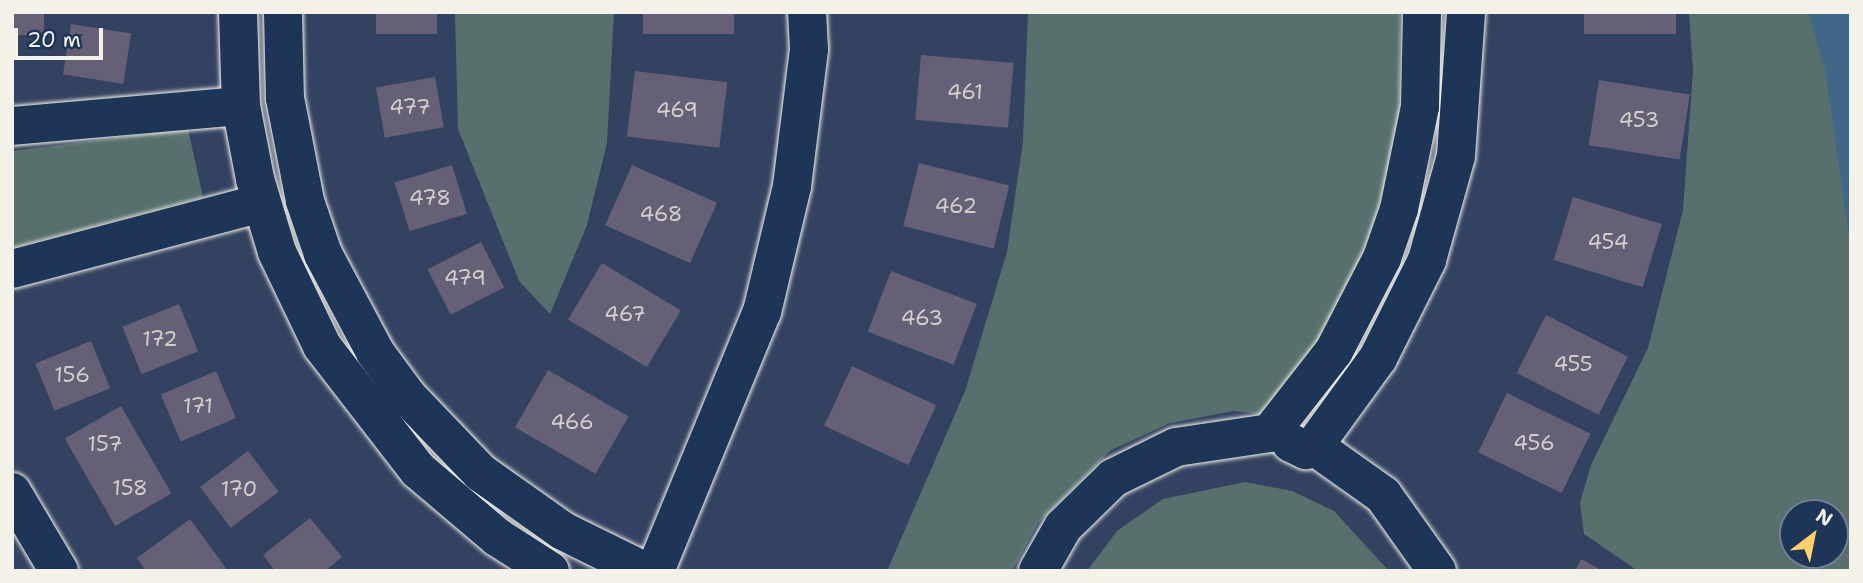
<!DOCTYPE html>
<html>
<head>
<meta charset="utf-8">
<style>
	body { margin:0 }
	#map { position:relative; width:1863px; height:583px; overflow:hidden; background:#334260; font-family:"Shantell Sans",sans-serif }
	div>[style] { position:absolute }
	.green>* { inset:0; background:#58706d }
	.water>* { inset:0; background:#416788 }
	.building>* { inset:0; background:#656075; transform-origin:0 0 }
	.roads { filter:drop-shadow(0 0 2px #f4f1e8) drop-shadow(0 0 2px #f4f1e8) }
	.minor>* { height:38px; margin:-19px; padding:0 19px; transform-origin:19px; border-radius:19px; background:#1d3557 }
	span { translate:-50% -50%; white-space:nowrap; text-align:center; line-height:1.15; -webkit-text-stroke:7px #1d3557; paint-order:stroke }
	.number-label { font-size:21px; color:#d0cdcb }
	.number-label span { -webkit-text-stroke-width:0 }
	.frame { position:absolute; inset:0; border:14px solid #f4f1e8; pointer-events:none }
	.north { position:absolute; left:1779px; top:499px; width:70px; height:70px; box-sizing:border-box; background:#1d3557; border:2px solid #738091; border-radius:50%; rotate:32deg; font-size:19px; font-weight:700; line-height:28px; text-align:center; color:#f4f1e8 }
	.north::after { content:''; display:block; margin:auto; width:24px; height:32px; background:#ffd166; clip-path:polygon(50% 0,100% 100%,50% 72%,0 100%) }
	.scale { position:absolute; left:14px; top:28px; width:89px; height:32px; box-sizing:border-box; border:4px solid #f4f1e8; border-top:0; padding-left:9px; font-size:21px; line-height:24px; white-space:nowrap; color:#f4f1e8; -webkit-text-stroke:5px #1d3557; paint-order:stroke }
</style>
</head>
<body>
<div id="map">
	<div class="green">
		<div style="clip-path:polygon(455px 12px,614px 12px,607px 143px,587px 225px,550px 314px,519px 281px,458px 129px)"></div>
		<div style="clip-path:polygon(1028px 12px,1400px 12px,1399px 134px,1374px 233px,1285px 417px,1234px 411px,1170px 423px,1111px 450px,1038px 523px,1012px 571px,887px 571px,965px 391px,1007px 252px,1023px 141px)"></div>
		<div style="clip-path:polygon(evenodd,1689px 12px,1851px 12px,1851px 571px,1638px 571px,1584px 534px,1580px 503px,1591px 465px,1648px 348px,1683px 210px,1693px 71px,1689px 12px,1793px 513px,1835px 513px,1835px 555px,1793px 555px,1793px 513px)"></div>
		<div style="clip-path:polygon(188px 129px,203px 197px,12px 248px,12px 151px)"></div>
		<div style="clip-path:polygon(1245px 482px,1292px 491px,1334px 511px,1389px 571px,1087px 571px,1117px 531px,1163px 499px)"></div>
	</div>
	<div class="water">
		<div style="clip-path:polygon(1808px 12px,1851px 12px,1851px 252px,1825px 69px)"></div>
	</div>
	<div class="building">
		<div style="left:12px;top:12px;width:32px;height:23px"></div>
		<div style="left:376px;top:12px;width:61px;height:22px"></div>
		<div style="left:643px;top:12px;width:91px;height:22px"></div>
		<div style="left:1584px;top:12px;width:92px;height:22px"></div>
		<div style="left:71px;top:24px;width:61px;height:51px;rotate:9deg"></div>
		<div style="left:921px;top:55px;width:93px;height:65px;rotate:5deg"></div>
		<div style="left:635px;top:71px;width:93px;height:66px;rotate:7deg"></div>
		<div style="left:435px;top:77px;width:51px;height:60px;rotate:80deg"></div>
		<div style="left:1599px;top:80px;width:92px;height:66px;rotate:9deg"></div>
		<div style="left:919px;top:163px;width:93px;height:65px;rotate:14deg"></div>
		<div style="left:452px;top:165px;width:51px;height:60px;rotate:73deg"></div>
		<div style="left:632px;top:165px;width:93px;height:66px;rotate:24deg"></div>
		<div style="left:1573px;top:197px;width:93px;height:66px;rotate:17deg"></div>
		<div style="left:481px;top:242px;width:51px;height:60px;rotate:63deg"></div>
		<div style="left:602px;top:263px;width:92px;height:66px;rotate:31deg"></div>
		<div style="left:891px;top:271px;width:92px;height:65px;rotate:21deg"></div>
		<div style="left:179px;top:304px;width:51px;height:61px;rotate:68deg"></div>
		<div style="left:1546px;top:315px;width:92px;height:65px;rotate:27deg"></div>
		<div style="left:91px;top:341px;width:51px;height:60px;rotate:68deg"></div>
		<div style="left:852px;top:366px;width:93px;height:66px;rotate:25deg"></div>
		<div style="left:548px;top:370px;width:93px;height:66px;rotate:30deg"></div>
		<div style="left:216px;top:371px;width:51px;height:60px;rotate:67deg"></div>
		<div style="left:1507px;top:393px;width:93px;height:66px;rotate:26deg"></div>
		<div style="left:121px;top:406px;width:101px;height:65px;rotate:60deg"></div>
		<div style="left:248px;top:451px;width:51px;height:60px;rotate:53deg"></div>
		<div style="clip-path:polygon(310px 518px,342px 557px,325px 571px,275px 571px,263px 555px)"></div>
		<div style="clip-path:polygon(190px 519px,228px 571px,146px 571px,137px 558px)"></div>
		<div style="clip-path:polygon(1581px 559px,1603px 571px,1575px 571px)"></div>
	</div>
	<div class="roads">
		<div class="minor">
			<div style="left:238px;top:12px;width:94px;rotate:88.2deg"></div>
			<div style="left:241px;top:106px;width:74px;rotate:79.1deg"></div>
			<div style="left:255px;top:179px;width:76px;rotate:73.2deg"></div>
			<div style="left:277px;top:252px;width:104px;rotate:64.4deg"></div>
			<div style="left:322px;top:346px;width:157px;rotate:52.3deg"></div>
			<div style="left:418px;top:470px;width:104px;rotate:40.3deg"></div>
			<div style="left:497px;top:537px;width:63px;rotate:32.7deg"></div>
			<div style="left:283px;top:12px;width:86px;rotate:88.7deg"></div>
			<div style="left:285px;top:98px;width:105px;rotate:79deg"></div>
			<div style="left:305px;top:201px;width:56px;rotate:71.2deg"></div>
			<div style="left:323px;top:254px;width:111px;rotate:62deg"></div>
			<div style="left:375px;top:352px;width:56px;rotate:53.7deg"></div>
			<div style="left:408px;top:397px;width:105px;rotate:46.2deg"></div>
			<div style="left:481px;top:473px;width:100px;rotate:35.3deg"></div>
			<div style="left:563px;top:531px;width:90px;rotate:26.3deg"></div>
			<div style="left:12px;top:126px;width:230px;rotate:-5deg"></div>
			<div style="left:12px;top:269px;width:258px;rotate:-14.8deg"></div>
			<div style="left:1291px;top:443px;width:17px;rotate:25deg"></div>
			<div style="left:1306px;top:450px;width:9px;rotate:-27deg"></div>
			<div style="left:1314px;top:446px;width:85px;rotate:35.4deg"></div>
			<div style="left:1383px;top:495px;width:93px;rotate:54.6deg"></div>
			<div style="left:1314px;top:446px;width:109px;rotate:-54deg"></div>
			<div style="left:1378px;top:358px;width:110px;rotate:-63.4deg"></div>
			<div style="left:1427px;top:260px;width:108px;rotate:-74.4deg"></div>
			<div style="left:1456px;top:156px;width:144px;rotate:-86deg"></div>
			<div style="left:12px;top:492px;width:92px;rotate:59.3deg"></div>
			<div style="left:655px;top:571px;width:280px;rotate:-67.6deg"></div>
			<div style="left:762px;top:312px;width:130px;rotate:-76.6deg"></div>
			<div style="left:792px;top:186px;width:138px;rotate:-82.9deg"></div>
			<div style="left:809px;top:49px;width:37px;rotate:-93deg"></div>
			<div style="left:1038px;top:571px;width:51px;rotate:-60.4deg"></div>
			<div style="left:1063px;top:527px;width:70px;rotate:-44.4deg"></div>
			<div style="left:1113px;top:478px;width:70px;rotate:-26.2deg"></div>
			<div style="left:1176px;top:447px;width:95px;rotate:-8.5deg"></div>
			<div style="left:1270px;top:433px;width:104px;rotate:-52deg"></div>
			<div style="left:1334px;top:351px;width:105px;rotate:-62.7deg"></div>
			<div style="left:1382px;top:258px;width:52px;rotate:-70.9deg"></div>
			<div style="left:1399px;top:209px;width:104px;rotate:-78.4deg"></div>
			<div style="left:1420px;top:107px;width:95px;rotate:-88.8deg"></div>
		</div>
	</div>
	<div class="number-label">
		<span style="left:965px;top:92px">461</span>
		<span style="left:410px;top:107px">477</span>
		<span style="left:677px;top:110px">469</span>
		<span style="left:1639px;top:120px">453</span>
		<span style="left:430px;top:198px">478</span>
		<span style="left:956px;top:206px">462</span>
		<span style="left:661px;top:214px">468</span>
		<span style="left:1608px;top:242px">454</span>
		<span style="left:465px;top:278px">479</span>
		<span style="left:625px;top:314px">467</span>
		<span style="left:922px;top:318px">463</span>
		<span style="left:160px;top:339px">172</span>
		<span style="left:1573px;top:364px">455</span>
		<span style="left:72px;top:375px">156</span>
		<span style="left:198px;top:406px">171</span>
		<span style="left:572px;top:422px">466</span>
		<span style="left:1534px;top:443px">456</span>
		<span style="left:105px;top:444px">157</span>
		<span style="left:130px;top:488px">158</span>
		<span style="left:239px;top:489px">170</span>
	</div>
	<div class="frame"></div>
	<div class="north">N</div>
	<div class="scale">20 m</div>
</div>
</body>
</html>
